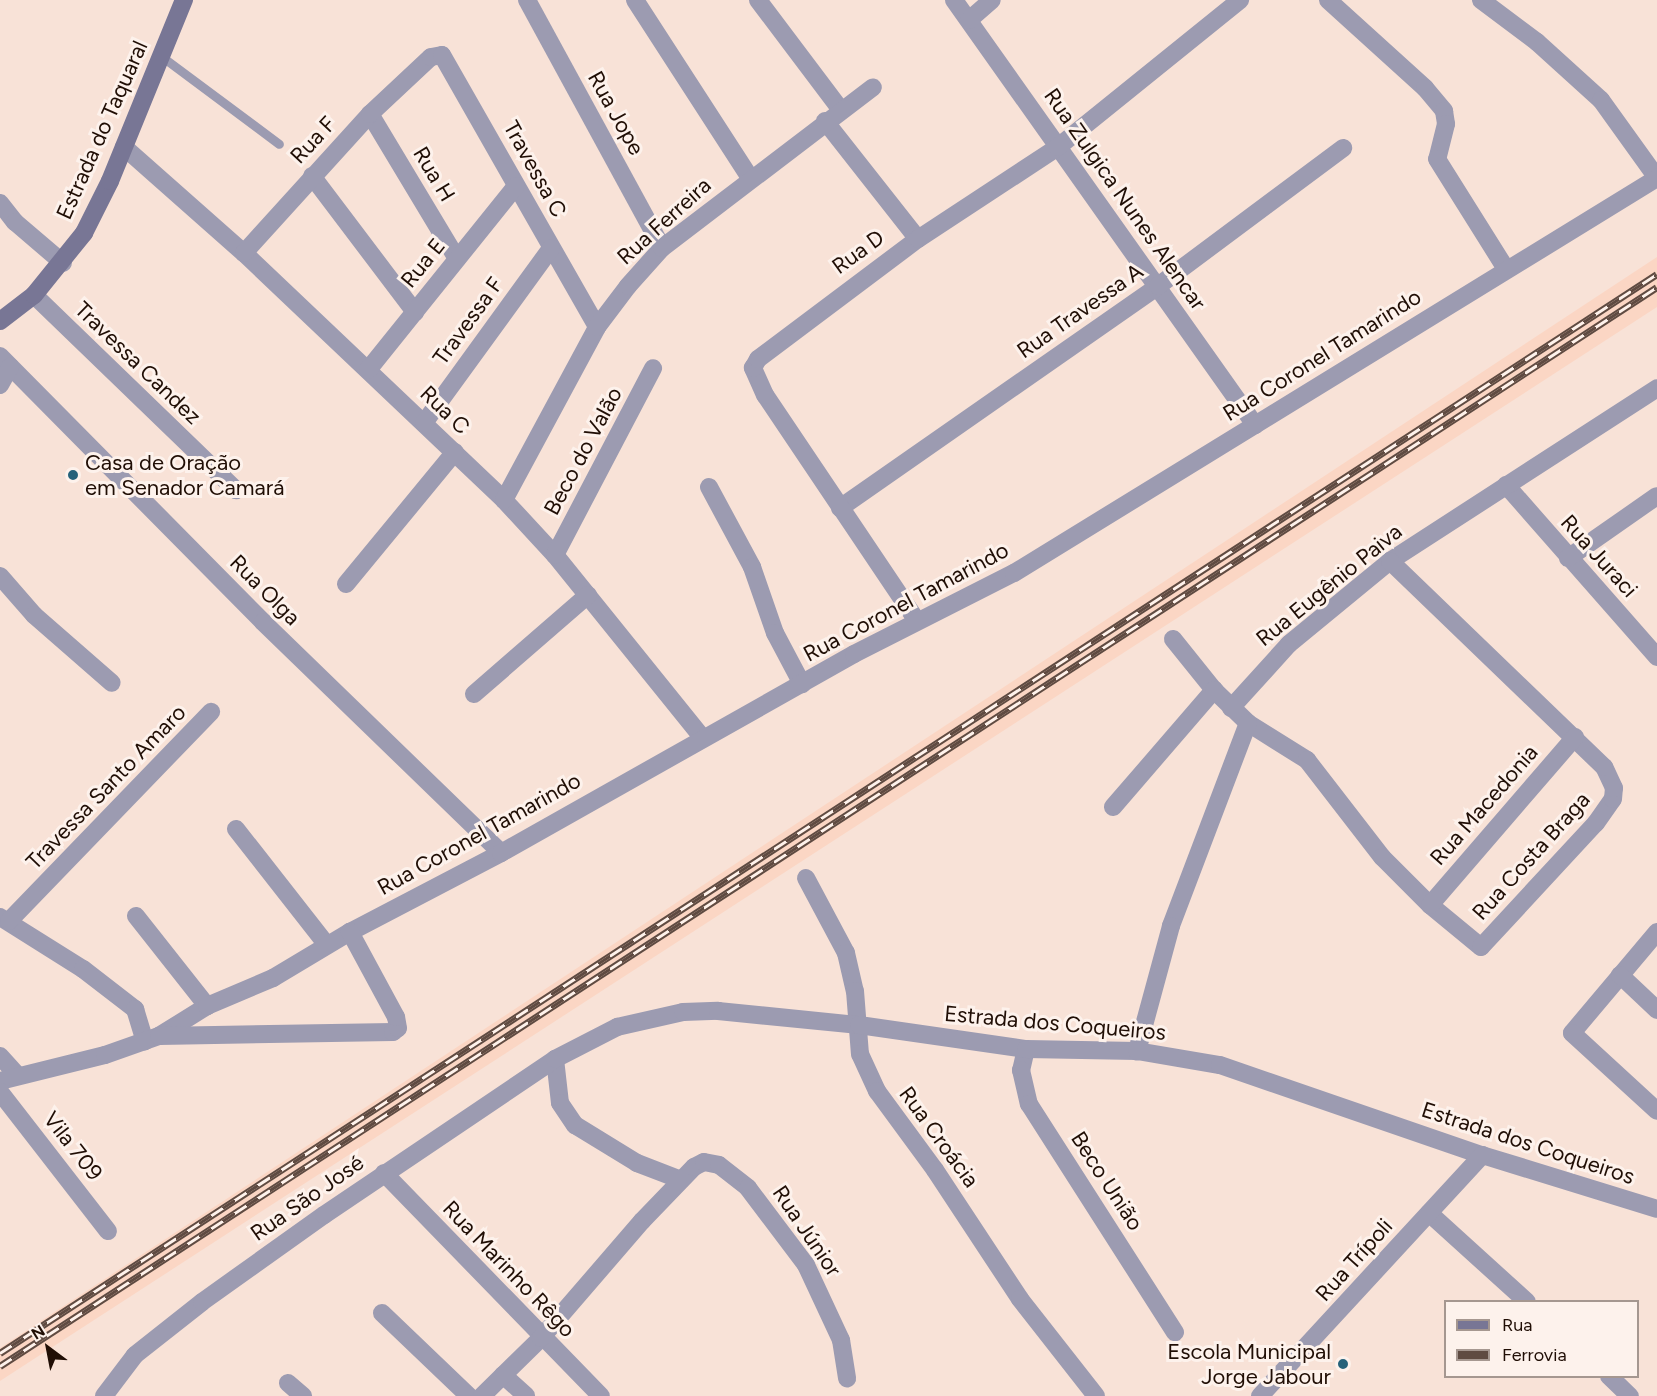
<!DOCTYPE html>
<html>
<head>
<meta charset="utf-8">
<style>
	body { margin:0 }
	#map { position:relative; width:1657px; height:1396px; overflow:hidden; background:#f8e2d7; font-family:Figtree,sans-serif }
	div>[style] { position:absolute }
	.built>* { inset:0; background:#fbd6c4 }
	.lane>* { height:9px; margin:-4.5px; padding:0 4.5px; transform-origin:4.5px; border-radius:4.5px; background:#9c9bb1 }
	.street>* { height:18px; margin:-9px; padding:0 9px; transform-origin:9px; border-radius:9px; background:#9c9bb1 }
	.secondary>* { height:18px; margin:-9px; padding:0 9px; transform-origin:9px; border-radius:9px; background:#787695 }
	.rail>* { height:7px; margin-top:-3.5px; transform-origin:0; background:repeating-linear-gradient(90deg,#fdf2ec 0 14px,#5f4b42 0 28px); box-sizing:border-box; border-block:2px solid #5f4b42 }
	.dots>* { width:16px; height:16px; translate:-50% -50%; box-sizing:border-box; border:3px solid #fdf2ec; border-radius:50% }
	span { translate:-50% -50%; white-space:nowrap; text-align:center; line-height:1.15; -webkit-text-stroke:6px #fdf2ec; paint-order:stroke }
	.street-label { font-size:22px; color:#200e05 }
	.poi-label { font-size:22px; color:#200e05 }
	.left { translate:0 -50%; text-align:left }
	.right { translate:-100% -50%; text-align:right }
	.legend { position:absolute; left:1444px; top:1300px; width:195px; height:78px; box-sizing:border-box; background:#fdf2ec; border:2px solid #a59790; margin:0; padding:8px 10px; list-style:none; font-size:18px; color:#200e05 }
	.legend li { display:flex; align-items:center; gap:12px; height:30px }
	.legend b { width:30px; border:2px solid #a59790 }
	.north { position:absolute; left:18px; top:1318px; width:60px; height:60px; -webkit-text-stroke:4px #fdf2ec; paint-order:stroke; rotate:328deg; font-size:16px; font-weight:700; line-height:24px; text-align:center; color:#200e05 }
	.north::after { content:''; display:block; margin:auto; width:21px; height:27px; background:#200e05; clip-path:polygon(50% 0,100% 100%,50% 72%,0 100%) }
</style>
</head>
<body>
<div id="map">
	<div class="built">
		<div style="clip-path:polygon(1657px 257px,1657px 307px,0 1381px,0 1348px)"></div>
	</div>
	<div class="lane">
		<div style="left:161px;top:56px;width:147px;rotate:36.7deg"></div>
	</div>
	<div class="street">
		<div style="left:527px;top:0;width:282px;rotate:61.4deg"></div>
		<div style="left:635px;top:0;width:212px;rotate:57.1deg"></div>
		<div style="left:758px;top:0;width:136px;rotate:53deg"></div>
		<div style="left:954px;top:0;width:521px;rotate:54.69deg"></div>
		<div style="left:1328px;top:0;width:131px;rotate:42.2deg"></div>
		<div style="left:1425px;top:88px;width:30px;rotate:50deg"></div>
		<div style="left:1444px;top:111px;width:13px;rotate:81deg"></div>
		<div style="left:1446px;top:124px;width:36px;rotate:104deg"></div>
		<div style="left:1437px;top:159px;width:130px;rotate:57.9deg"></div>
		<div style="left:1481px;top:0;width:70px;rotate:36.9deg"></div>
		<div style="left:1537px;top:42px;width:86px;rotate:42.2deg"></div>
		<div style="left:1601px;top:100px;width:96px;rotate:54.3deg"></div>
		<div style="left:969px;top:20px;width:30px;rotate:-41deg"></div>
		<div style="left:370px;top:114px;width:169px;rotate:59deg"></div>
		<div style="left:825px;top:121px;width:150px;rotate:51.8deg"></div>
		<div style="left:124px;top:147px;width:160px;rotate:41.5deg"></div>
		<div style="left:244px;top:253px;width:359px;rotate:43.5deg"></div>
		<div style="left:504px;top:500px;width:75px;rotate:47.2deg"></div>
		<div style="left:555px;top:555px;width:234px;rotate:51.1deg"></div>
		<div style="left:312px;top:176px;width:171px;rotate:52.9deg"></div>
		<div style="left:0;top:203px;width:24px;rotate:52deg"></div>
		<div style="left:15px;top:222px;width:63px;rotate:40.5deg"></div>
		<div style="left:244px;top:253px;width:188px;rotate:-47.8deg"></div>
		<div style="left:370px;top:114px;width:83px;rotate:-43.1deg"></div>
		<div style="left:431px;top:57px;width:11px;rotate:-10deg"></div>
		<div style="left:442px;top:55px;width:313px;rotate:60.3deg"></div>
		<div style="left:34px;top:295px;width:281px;rotate:44deg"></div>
		<div style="left:0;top:356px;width:374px;rotate:45.3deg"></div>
		<div style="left:263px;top:622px;width:332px;rotate:44.1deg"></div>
		<div style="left:368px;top:370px;width:236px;rotate:-51.2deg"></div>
		<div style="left:0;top:385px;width:21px;rotate:-61deg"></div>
		<div style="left:424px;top:423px;width:216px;rotate:-54deg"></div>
		<div style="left:1506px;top:485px;width:229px;rotate:48.7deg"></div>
		<div style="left:709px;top:487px;width:91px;rotate:61.7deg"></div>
		<div style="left:752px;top:567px;width:70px;rotate:70.8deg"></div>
		<div style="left:775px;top:633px;width:58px;rotate:62.1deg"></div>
		<div style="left:504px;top:500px;width:196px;rotate:-61.7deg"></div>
		<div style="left:597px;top:327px;width:51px;rotate:-52.9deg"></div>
		<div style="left:628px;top:286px;width:51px;rotate:-48.2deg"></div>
		<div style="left:662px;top:248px;width:265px;rotate:-37.3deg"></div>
		<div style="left:840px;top:508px;width:388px;rotate:-34.9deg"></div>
		<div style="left:1158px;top:286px;width:231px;rotate:-36.7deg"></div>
		<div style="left:555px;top:555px;width:211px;rotate:-62.3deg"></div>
		<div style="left:1568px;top:558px;width:108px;rotate:-34.9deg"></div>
		<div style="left:0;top:576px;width:52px;rotate:48.9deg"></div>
		<div style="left:34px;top:615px;width:103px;rotate:41.1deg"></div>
		<div style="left:346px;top:584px;width:171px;rotate:-50.5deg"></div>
		<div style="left:917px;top:621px;width:272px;rotate:-123.9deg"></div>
		<div style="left:765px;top:395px;width:30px;rotate:-114deg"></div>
		<div style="left:753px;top:368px;width:10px;rotate:-61deg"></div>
		<div style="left:758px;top:359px;width:200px;rotate:-36.9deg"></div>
		<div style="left:918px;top:239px;width:168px;rotate:-33.3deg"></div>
		<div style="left:1058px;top:147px;width:234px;rotate:-38.9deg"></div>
		<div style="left:1173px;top:639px;width:65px;rotate:51.2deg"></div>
		<div style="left:474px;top:694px;width:151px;rotate:-41deg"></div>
		<div style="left:1231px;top:708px;width:86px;rotate:-47.8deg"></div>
		<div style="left:1289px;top:644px;width:131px;rotate:-39.4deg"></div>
		<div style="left:1390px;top:561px;width:318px;rotate:-32.9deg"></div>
		<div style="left:1248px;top:723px;width:70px;rotate:32.1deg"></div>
		<div style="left:1307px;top:760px;width:123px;rotate:52.3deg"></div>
		<div style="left:1382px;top:857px;width:68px;rotate:45deg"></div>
		<div style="left:1430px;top:905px;width:66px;rotate:39.5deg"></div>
		<div style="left:1481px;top:947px;width:169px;rotate:-47.2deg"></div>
		<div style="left:1596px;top:823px;width:29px;rotate:-55deg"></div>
		<div style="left:1613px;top:799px;width:11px;rotate:-85deg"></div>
		<div style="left:1614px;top:788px;width:23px;rotate:-115deg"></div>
		<div style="left:1604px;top:767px;width:297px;rotate:-136.1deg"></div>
		<div style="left:1113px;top:807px;width:155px;rotate:-49.2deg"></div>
		<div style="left:1214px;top:690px;width:47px;rotate:44.1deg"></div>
		<div style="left:1248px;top:723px;width:217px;rotate:110.8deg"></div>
		<div style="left:1171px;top:926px;width:130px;rotate:105.2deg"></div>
		<div style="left:236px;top:829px;width:147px;rotate:51.9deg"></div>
		<div style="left:806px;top:878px;width:85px;rotate:61.9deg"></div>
		<div style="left:846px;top:953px;width:39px;rotate:77deg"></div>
		<div style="left:855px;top:991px;width:63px;rotate:85.5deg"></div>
		<div style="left:860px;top:1054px;width:41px;rotate:65.3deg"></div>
		<div style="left:877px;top:1091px;width:98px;rotate:53.7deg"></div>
		<div style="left:935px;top:1170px;width:154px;rotate:56.6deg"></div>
		<div style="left:1020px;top:1299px;width:123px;rotate:51.9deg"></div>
		<div style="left:1430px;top:905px;width:222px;rotate:-49.2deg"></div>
		<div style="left:136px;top:916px;width:115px;rotate:51.7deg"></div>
		<div style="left:0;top:917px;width:98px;rotate:32.1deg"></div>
		<div style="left:83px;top:969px;width:66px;rotate:37.6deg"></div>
		<div style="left:135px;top:1009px;width:34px;rotate:73deg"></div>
		<div style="left:9px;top:921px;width:291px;rotate:-46deg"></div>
		<div style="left:1657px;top:932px;width:132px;rotate:130.1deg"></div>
		<div style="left:1572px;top:1033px;width:115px;rotate:42.5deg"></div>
		<div style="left:1620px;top:975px;width:51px;rotate:43.4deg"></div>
		<div style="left:159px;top:1036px;width:57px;rotate:-32deg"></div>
		<div style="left:207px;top:1006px;width:72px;rotate:-23deg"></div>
		<div style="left:273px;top:978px;width:90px;rotate:-30.9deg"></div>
		<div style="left:350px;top:932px;width:170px;rotate:-27.6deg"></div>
		<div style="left:501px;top:853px;width:405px;rotate:-29.4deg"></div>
		<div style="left:854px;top:654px;width:179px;rotate:-26.9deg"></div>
		<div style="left:1014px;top:573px;width:755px;rotate:-31.56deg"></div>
		<div style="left:1026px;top:1049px;width:22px;rotate:103deg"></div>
		<div style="left:1021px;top:1070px;width:35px;rotate:77deg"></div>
		<div style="left:1029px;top:1104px;width:271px;rotate:57.4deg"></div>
		<div style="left:0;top:1056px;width:25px;rotate:48deg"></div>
		<div style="left:555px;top:1059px;width:44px;rotate:83.5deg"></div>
		<div style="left:560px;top:1103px;width:27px;rotate:56deg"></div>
		<div style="left:575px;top:1125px;width:73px;rotate:31.5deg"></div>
		<div style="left:637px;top:1163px;width:47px;rotate:21.1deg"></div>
		<div style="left:0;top:1081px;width:108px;rotate:-13.9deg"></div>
		<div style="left:105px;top:1055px;width:57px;rotate:-19.4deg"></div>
		<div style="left:159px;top:1036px;width:234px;rotate:-1deg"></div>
		<div style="left:393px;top:1032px;width:6px;rotate:-39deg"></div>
		<div style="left:398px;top:1028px;width:11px;rotate:-100deg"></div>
		<div style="left:396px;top:1017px;width:97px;rotate:-118.4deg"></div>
		<div style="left:0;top:1092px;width:176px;rotate:52.2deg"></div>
		<div style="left:384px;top:1173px;width:311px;rotate:45.8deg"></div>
		<div style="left:1429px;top:1213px;width:132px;rotate:42.2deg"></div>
		<div style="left:382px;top:1313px;width:120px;rotate:43.7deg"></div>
		<div style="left:503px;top:1375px;width:31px;rotate:42deg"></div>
		<div style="left:1609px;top:1376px;width:29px;rotate:44deg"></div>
		<div style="left:288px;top:1383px;width:20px;rotate:41deg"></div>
		<div style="left:104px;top:1396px;width:51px;rotate:-52.9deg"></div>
		<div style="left:135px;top:1355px;width:85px;rotate:-38.3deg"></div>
		<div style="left:202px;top:1302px;width:150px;rotate:-35.5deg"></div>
		<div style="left:324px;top:1215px;width:279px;rotate:-34deg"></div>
		<div style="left:555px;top:1059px;width:70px;rotate:-27.3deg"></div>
		<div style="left:617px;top:1027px;width:68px;rotate:-12.8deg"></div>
		<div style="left:683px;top:1012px;width:35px;rotate:-2deg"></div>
		<div style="left:718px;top:1011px;width:142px;rotate:5.7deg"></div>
		<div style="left:859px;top:1025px;width:169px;rotate:8.2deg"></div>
		<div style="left:1026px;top:1049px;width:111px;rotate:1deg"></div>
		<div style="left:1137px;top:1051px;width:84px;rotate:9.6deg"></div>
		<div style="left:1220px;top:1065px;width:277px;rotate:19deg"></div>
		<div style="left:1482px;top:1155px;width:183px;rotate:17.1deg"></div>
		<div style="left:482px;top:1396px;width:83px;rotate:-44.5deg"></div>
		<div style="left:541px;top:1338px;width:155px;rotate:-49.2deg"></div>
		<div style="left:642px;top:1221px;width:75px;rotate:-46.1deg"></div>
		<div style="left:694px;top:1167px;width:11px;rotate:-27deg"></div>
		<div style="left:704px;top:1162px;width:15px;rotate:11deg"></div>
		<div style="left:719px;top:1165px;width:37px;rotate:38deg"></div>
		<div style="left:748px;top:1188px;width:96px;rotate:53deg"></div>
		<div style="left:806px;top:1265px;width:83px;rotate:65deg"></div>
		<div style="left:841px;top:1340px;width:39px;rotate:81deg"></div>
		<div style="left:1260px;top:1396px;width:328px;rotate:-47.3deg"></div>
	</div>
	<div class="secondary">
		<div style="left:0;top:321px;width:43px;rotate:-37.4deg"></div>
		<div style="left:34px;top:295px;width:80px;rotate:-51.1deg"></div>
		<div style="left:84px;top:233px;width:58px;rotate:-63.4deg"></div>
		<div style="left:110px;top:181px;width:196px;rotate:-67.8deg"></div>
	</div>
	<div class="rail">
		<div style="left:0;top:1353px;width:1977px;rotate:-33.07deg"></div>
		<div style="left:0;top:1366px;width:1977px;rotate:-33.07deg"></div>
	</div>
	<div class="dots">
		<div style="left:73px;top:475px;background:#26627a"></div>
		<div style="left:1343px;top:1364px;background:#26627a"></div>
	</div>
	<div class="street-label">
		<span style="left:616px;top:113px;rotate:61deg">Rua Jope</span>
		<span style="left:102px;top:130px;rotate:-66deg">Estrada do Taquaral</span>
		<span style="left:313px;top:140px;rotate:-47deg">Rua F</span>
		<span style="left:535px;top:169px;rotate:61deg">Travessa C</span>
		<span style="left:434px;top:174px;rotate:59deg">Rua H</span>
		<span style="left:1125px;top:199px;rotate:55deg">Rua Zulgica Nunes Alencar</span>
		<span style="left:664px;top:221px;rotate:-42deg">Rua Ferreira</span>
		<span style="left:858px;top:252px;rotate:-36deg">Rua D</span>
		<span style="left:423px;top:263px;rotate:-51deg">Rua E</span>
		<span style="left:1080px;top:311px;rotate:-35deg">Rua Travessa A</span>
		<span style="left:468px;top:321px;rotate:-54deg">Travessa F</span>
		<span style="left:1322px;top:355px;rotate:-32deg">Rua Coronel Tamarindo</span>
		<span style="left:138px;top:363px;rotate:44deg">Travessa Candez</span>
		<span style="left:445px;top:410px;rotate:44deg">Rua C</span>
		<span style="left:583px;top:451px;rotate:-62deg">Beco do Valão</span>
		<span style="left:1599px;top:556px;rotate:48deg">Rua Juraci</span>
		<span style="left:1329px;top:585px;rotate:-39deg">Rua Eugênio Paiva</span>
		<span style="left:265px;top:590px;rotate:45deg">Rua Olga</span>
		<span style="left:906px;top:602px;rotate:-28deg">Rua Coronel Tamarindo</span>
		<span style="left:106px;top:787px;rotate:-46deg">Travessa Santo Amaro</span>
		<span style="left:1484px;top:805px;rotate:-49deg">Rua Macedonia</span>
		<span style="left:479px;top:834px;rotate:-29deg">Rua Coronel Tamarindo</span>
		<span style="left:1531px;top:856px;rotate:-48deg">Rua Costa Braga</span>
		<span style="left:1055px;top:1023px;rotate:5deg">Estrada dos Coqueiros</span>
		<span style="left:939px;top:1137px;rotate:54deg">Rua Croácia</span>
		<span style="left:1528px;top:1143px;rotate:18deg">Estrada dos Coqueiros</span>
		<span style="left:73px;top:1146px;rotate:52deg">Vila 709</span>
		<span style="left:1107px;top:1181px;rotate:57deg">Beco União</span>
		<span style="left:307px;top:1198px;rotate:-35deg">Rua São José</span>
		<span style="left:807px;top:1231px;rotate:56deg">Rua Júnior</span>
		<span style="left:1354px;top:1260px;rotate:-48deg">Rua Trípoli</span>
		<span style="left:509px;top:1269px;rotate:46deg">Rua Marinho Rêgo</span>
	</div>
	<div class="poi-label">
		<span class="left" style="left:85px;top:475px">Casa de Oração<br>em Senador Camará</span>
		<span class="right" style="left:1331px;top:1364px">Escola Municipal<br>Jorge Jabour</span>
	</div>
	<ul class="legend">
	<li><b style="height:8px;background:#787695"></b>Rua</li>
	<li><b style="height:8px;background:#5f4b42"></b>Ferrovia</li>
	</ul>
	<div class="north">N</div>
</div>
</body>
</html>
